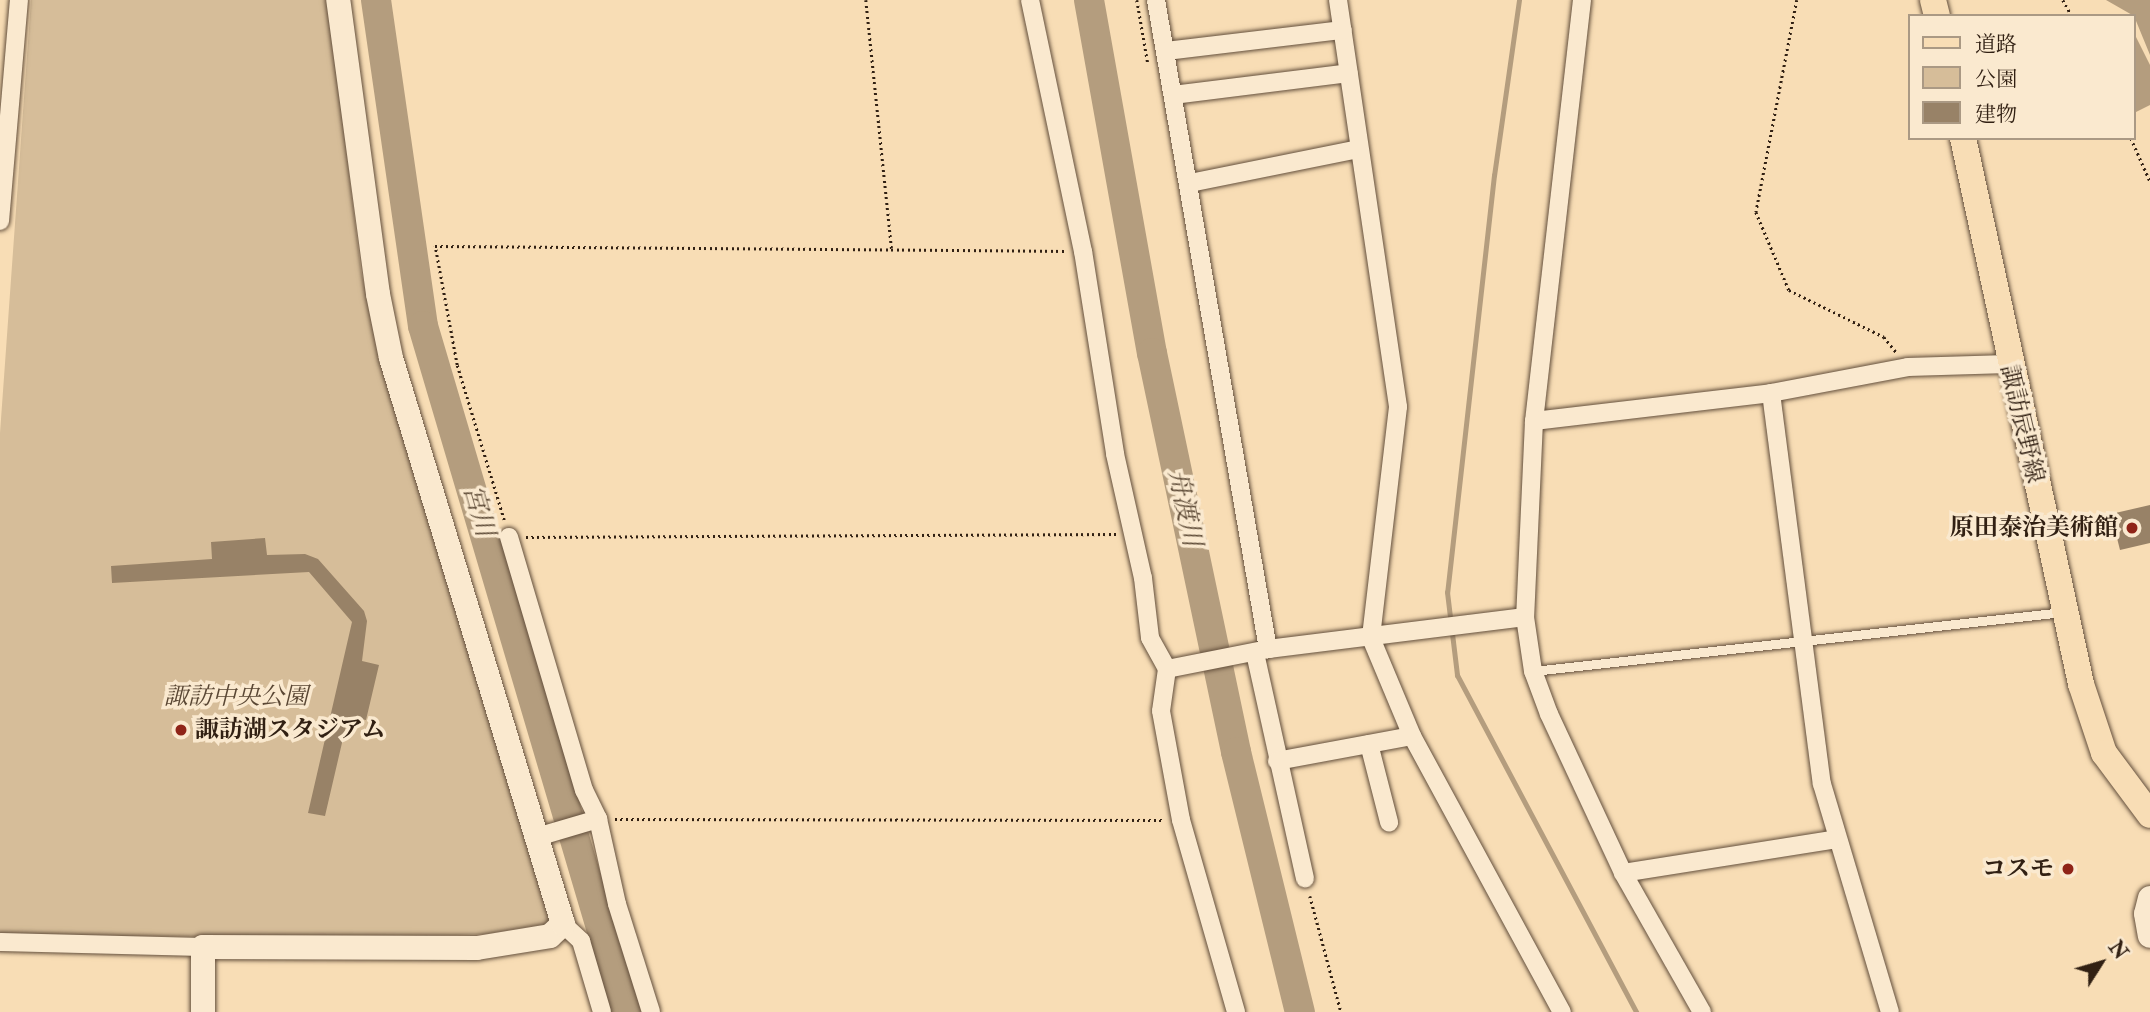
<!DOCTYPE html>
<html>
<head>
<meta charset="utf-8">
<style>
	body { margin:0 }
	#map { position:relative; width:2150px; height:1012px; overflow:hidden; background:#f8ddb5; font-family:"IM FELL Double Pica","Noto Serif JP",serif }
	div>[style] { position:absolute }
	.green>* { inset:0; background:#d6bd99 }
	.water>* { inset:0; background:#b49d7e }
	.stream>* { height:5px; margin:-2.5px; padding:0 2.5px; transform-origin:2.5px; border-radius:2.5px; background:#b49d7e }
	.river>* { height:30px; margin:-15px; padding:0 15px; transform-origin:15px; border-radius:15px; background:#b49d7e }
	.building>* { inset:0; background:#988267 }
	.path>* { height:2.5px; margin-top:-1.25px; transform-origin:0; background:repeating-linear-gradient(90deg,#312013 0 2px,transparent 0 5.5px) }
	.roads { filter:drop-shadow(0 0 2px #634f3c) drop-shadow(0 0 2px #634f3c) }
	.lane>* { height:9px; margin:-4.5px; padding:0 4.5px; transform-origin:4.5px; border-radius:4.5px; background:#fae9cf }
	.street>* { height:18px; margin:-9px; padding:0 9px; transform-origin:9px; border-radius:9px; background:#fae9cf }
	.secondary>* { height:24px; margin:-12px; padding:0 12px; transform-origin:12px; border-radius:12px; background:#fae9cf }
	.primary>* { height:26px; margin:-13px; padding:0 13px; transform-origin:13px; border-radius:13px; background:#f8ddb5 }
	.dots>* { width:19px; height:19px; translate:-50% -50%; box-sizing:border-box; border:4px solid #fae9cf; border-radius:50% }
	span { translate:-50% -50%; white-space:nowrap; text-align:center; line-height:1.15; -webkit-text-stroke:7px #fae9cf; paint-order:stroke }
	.street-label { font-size:24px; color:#312013 }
	.poi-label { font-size:24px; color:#312013; font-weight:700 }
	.right { translate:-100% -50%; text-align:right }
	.left { translate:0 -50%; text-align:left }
	.park-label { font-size:24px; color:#5a4734; font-style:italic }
	.water-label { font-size:26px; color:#5f4c38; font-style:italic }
	.legend { position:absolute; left:1908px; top:14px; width:228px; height:126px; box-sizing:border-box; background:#fae9cf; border:2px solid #aa9984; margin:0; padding:9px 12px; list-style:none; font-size:21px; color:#312013 }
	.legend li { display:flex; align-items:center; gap:14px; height:35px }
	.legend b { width:35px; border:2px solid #aa9984 }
	.north { position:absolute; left:2066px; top:928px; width:70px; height:70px; -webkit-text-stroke:5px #fae9cf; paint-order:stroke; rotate:53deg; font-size:19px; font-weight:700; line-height:28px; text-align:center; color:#312013 }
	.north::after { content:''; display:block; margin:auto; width:24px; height:32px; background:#312013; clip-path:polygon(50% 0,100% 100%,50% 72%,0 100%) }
</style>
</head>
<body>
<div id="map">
	<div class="green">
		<div style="clip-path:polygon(31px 0,328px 0,361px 272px,386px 375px,552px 916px,546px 924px,486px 934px,368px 938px,0 935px,0 433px)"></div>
	</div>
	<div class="water">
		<div style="clip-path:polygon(2106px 0,2150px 0,2150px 55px,2134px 16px)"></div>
		<div style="clip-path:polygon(2134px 33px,2150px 65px,2150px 105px,2134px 113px)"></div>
	</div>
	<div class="stream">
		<div style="left:1519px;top:0;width:177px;rotate:98.1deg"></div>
		<div style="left:1494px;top:175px;width:420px;rotate:96.4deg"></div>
		<div style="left:1447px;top:592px;width:84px;rotate:83.1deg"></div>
		<div style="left:1457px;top:675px;width:382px;rotate:62deg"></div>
	</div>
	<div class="river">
		<div style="left:376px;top:0;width:329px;rotate:81.8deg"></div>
		<div style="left:423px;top:326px;width:715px;rotate:73.52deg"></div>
		<div style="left:1089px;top:0;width:359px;rotate:79.9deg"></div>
		<div style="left:1152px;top:353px;width:408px;rotate:78.1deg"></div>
		<div style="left:1236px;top:752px;width:268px;rotate:76.2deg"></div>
	</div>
	<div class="building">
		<div style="clip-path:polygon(2150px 505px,2150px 543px,2120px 550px,2111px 514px)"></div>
		<div style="clip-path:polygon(265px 538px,267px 555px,305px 554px,318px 559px,364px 611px,367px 621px,362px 661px,379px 665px,366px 720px,348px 717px,325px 816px,308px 813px,352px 622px,309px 572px,112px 583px,111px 566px,212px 559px,211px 542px)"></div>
	</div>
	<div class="path">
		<div style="left:866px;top:0;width:251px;rotate:84.1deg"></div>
		<div style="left:1137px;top:0;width:65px;rotate:80.2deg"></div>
		<div style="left:1797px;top:0;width:216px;rotate:100.9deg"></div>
		<div style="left:1756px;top:212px;width:85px;rotate:67.1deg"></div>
		<div style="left:1789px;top:290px;width:106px;rotate:26.3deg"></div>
		<div style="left:1884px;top:337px;width:21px;rotate:51deg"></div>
		<div style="left:2063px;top:0;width:18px;rotate:61deg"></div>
		<div style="left:2131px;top:138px;width:47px;rotate:66.2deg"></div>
		<div style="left:504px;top:520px;width:162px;rotate:-106.9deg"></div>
		<div style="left:457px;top:365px;width:121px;rotate:-100.5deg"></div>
		<div style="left:435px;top:246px;width:631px;rotate:0.45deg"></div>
		<div style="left:526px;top:537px;width:592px;rotate:-0.29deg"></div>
		<div style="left:615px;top:819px;width:550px;rotate:0.1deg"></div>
		<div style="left:1310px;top:896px;width:120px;rotate:75deg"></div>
	</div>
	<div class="roads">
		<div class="lane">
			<div style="left:1533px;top:671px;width:533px;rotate:-6.35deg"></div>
		</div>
		<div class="street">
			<div style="left:1030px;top:0;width:257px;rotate:78.1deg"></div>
			<div style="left:1083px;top:251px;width:206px;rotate:81deg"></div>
			<div style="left:1115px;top:454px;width:127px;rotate:77.3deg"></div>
			<div style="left:1143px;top:578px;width:60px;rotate:83.3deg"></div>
			<div style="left:1150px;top:638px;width:35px;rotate:61deg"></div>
			<div style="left:1167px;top:669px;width:42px;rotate:98.1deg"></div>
			<div style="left:1161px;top:711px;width:111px;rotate:79.6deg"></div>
			<div style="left:1181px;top:820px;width:200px;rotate:74deg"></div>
			<div style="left:1156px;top:0;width:659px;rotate:80.21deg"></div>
			<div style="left:1338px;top:0;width:411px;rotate:81.6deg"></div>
			<div style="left:1398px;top:407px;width:233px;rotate:96.7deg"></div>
			<div style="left:1371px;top:638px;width:106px;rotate:67.3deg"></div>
			<div style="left:1412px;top:736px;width:314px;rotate:61.5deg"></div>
			<div style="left:1582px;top:0;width:424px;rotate:96.5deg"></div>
			<div style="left:1534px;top:421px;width:196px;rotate:92.6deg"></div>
			<div style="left:1525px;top:617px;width:55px;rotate:81.6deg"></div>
			<div style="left:1533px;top:671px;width:46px;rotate:69.6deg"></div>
			<div style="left:1549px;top:714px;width:175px;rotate:65deg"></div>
			<div style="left:1623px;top:873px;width:160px;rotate:60.4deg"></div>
			<div style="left:1166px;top:51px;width:178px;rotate:-6.8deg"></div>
			<div style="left:1173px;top:95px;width:177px;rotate:-7.1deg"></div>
			<div style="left:1190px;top:183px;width:172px;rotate:-11.4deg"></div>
			<div style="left:0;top:221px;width:222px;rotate:-85.1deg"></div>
			<div style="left:1771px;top:393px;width:394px;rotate:82.6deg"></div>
			<div style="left:1822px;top:784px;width:238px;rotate:73.4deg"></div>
			<div style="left:1534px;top:421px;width:239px;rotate:-6.7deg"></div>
			<div style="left:1771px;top:393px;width:139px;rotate:-10.7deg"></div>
			<div style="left:1908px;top:367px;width:100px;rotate:-1.7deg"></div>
			<div style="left:509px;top:537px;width:264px;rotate:73.5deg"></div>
			<div style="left:584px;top:790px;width:32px;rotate:64deg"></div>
			<div style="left:598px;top:819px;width:87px;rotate:77.4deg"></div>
			<div style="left:617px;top:904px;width:113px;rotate:72.5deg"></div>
			<div style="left:1255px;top:653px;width:231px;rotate:77.5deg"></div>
			<div style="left:1167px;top:669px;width:103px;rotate:-11.2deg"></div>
			<div style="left:1268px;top:649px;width:259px;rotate:-7.1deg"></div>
			<div style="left:1369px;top:744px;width:81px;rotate:75.6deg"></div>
			<div style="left:1277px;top:761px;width:137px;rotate:-10.5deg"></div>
			<div style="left:537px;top:837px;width:64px;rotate:-16.4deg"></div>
			<div style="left:1623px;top:873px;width:217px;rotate:-9deg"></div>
			<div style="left:563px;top:924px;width:25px;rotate:43deg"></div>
			<div style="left:581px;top:941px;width:74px;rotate:73.5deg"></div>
			<div style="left:0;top:942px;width:203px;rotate:1.4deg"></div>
		</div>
		<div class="secondary">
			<div style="left:2150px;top:898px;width:16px;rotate:104deg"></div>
			<div style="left:2146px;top:914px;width:22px;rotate:80deg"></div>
			<div style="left:203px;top:1012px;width:65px;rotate:-90deg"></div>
			<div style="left:203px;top:947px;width:274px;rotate:0.2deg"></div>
			<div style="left:477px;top:948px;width:74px;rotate:-9.3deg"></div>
			<div style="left:550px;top:936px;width:18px;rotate:-43deg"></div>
			<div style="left:563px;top:924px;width:592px;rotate:-106.9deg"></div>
			<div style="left:391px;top:358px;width:65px;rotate:-101.5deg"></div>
			<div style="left:378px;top:294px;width:297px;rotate:-97.7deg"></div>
		</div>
		<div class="primary">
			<div style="left:1933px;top:0;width:16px;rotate:76deg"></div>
			<div style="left:1963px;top:138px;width:559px;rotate:77.8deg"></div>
			<div style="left:2081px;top:684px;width:73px;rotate:71.6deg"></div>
			<div style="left:2104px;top:753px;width:77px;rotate:53.4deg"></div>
		</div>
	</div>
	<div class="dots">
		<div style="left:2132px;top:528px;background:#8f2418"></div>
		<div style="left:181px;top:730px;background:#8f2418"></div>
		<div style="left:2068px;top:869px;background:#8f2418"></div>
	</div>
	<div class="street-label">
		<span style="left:2022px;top:424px;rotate:77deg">諏訪辰野線</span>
	</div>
	<div class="poi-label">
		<span class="right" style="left:2118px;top:528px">原田泰治美術館</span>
		<span class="left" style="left:195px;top:730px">諏訪湖スタジアム</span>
		<span class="right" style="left:2054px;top:869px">コスモ</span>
	</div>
	<div class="park-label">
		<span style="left:236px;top:697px">諏訪中央公園</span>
	</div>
	<div class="water-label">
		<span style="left:1184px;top:508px;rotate:78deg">舟渡川</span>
		<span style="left:478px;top:511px;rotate:74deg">宮川</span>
	</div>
	<ul class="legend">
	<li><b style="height:9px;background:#f8ddb5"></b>道路</li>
	<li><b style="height:19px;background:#d6bd99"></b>公園</li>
	<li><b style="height:19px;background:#988267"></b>建物</li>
	</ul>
	<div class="north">N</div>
</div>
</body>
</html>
